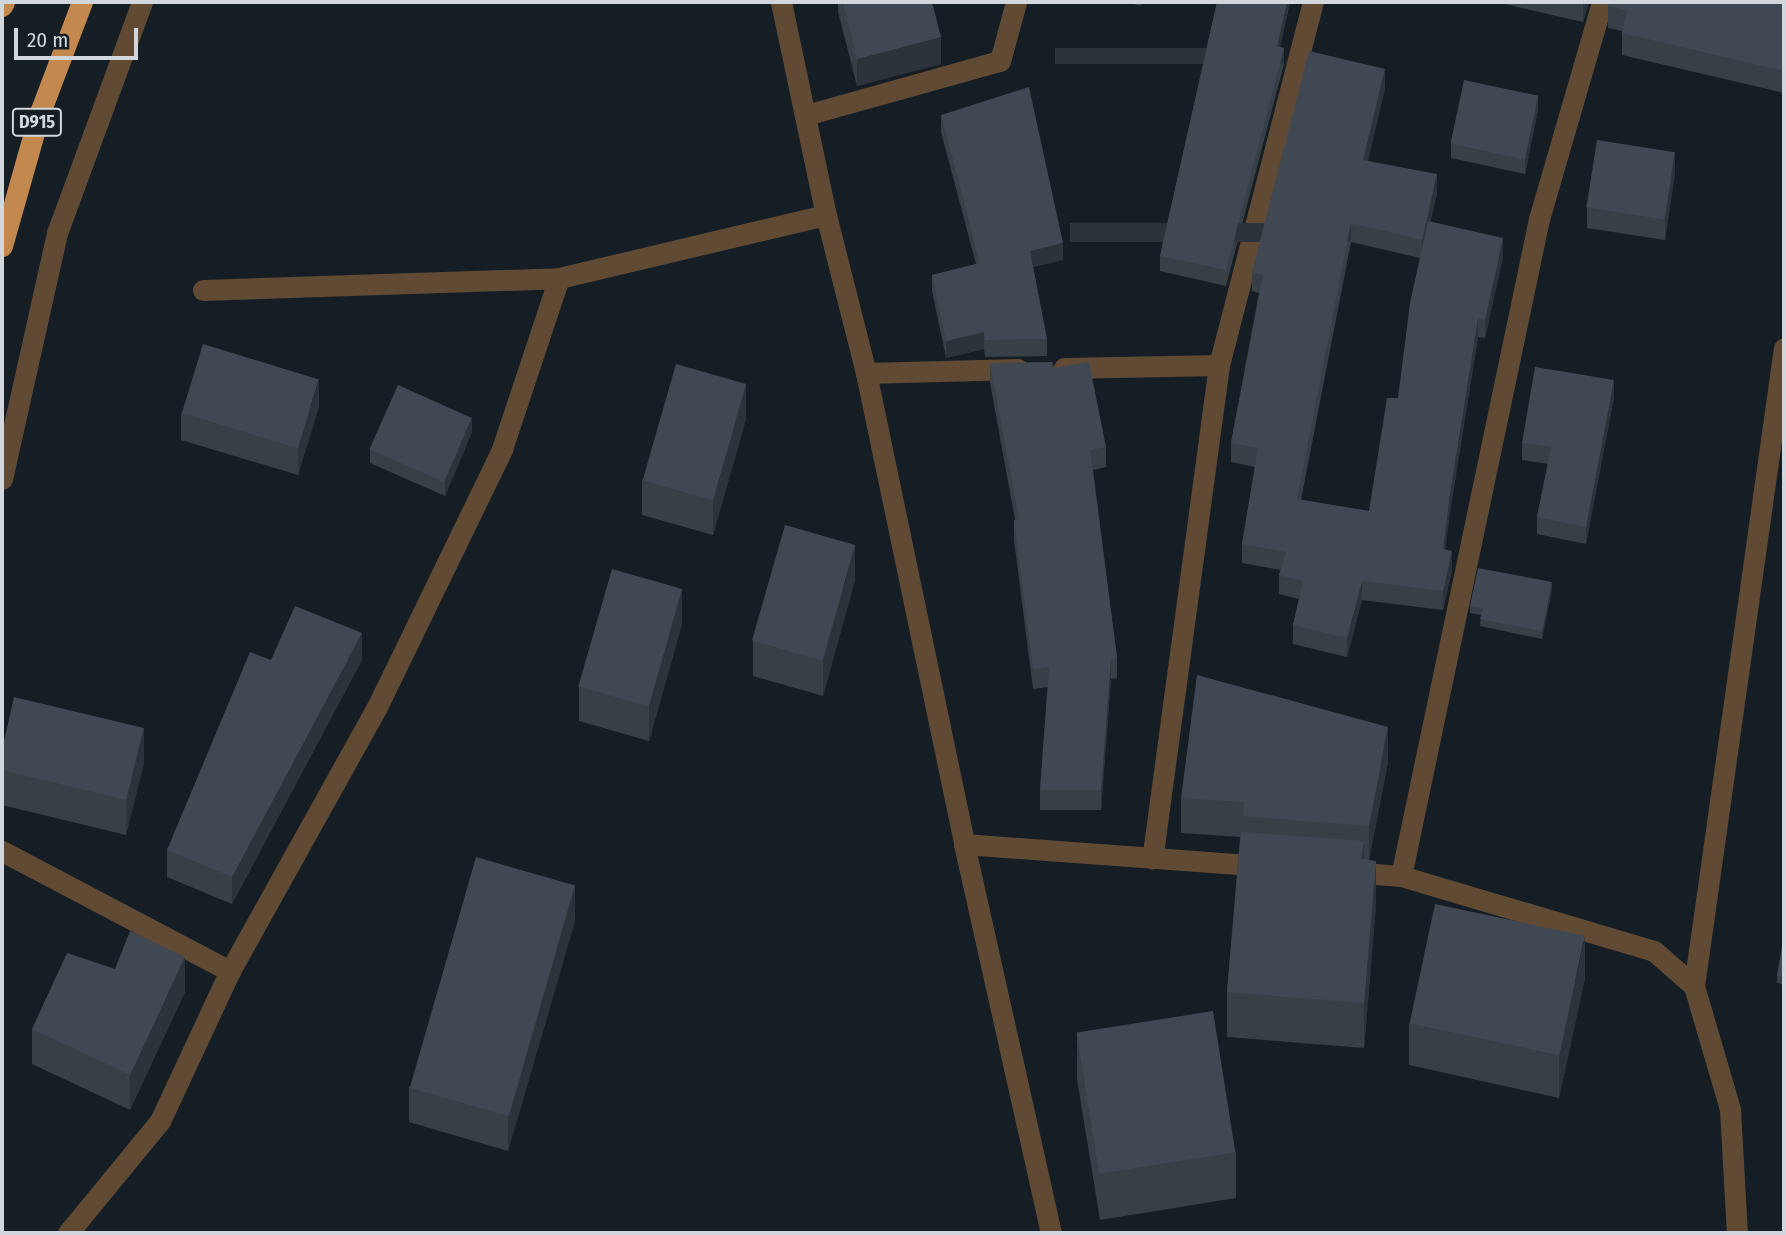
<!DOCTYPE html>
<html>
<head>
<meta charset="utf-8">
<style>
	body { margin:0 }
	#map { position:relative; width:1786px; height:1235px; overflow:hidden; background:#151d25; font-family:"Fira Sans Condensed",sans-serif }
	div>[style] { position:absolute }
	.minor>* { height:21px; margin:-10.5px; padding:0 10.5px; transform-origin:10.5px; border-radius:10.5px; background:#614a34 }
	.highway>* { height:21px; margin:-10.5px; padding:0 10.5px; transform-origin:10.5px; border-radius:10.5px; background:#c2884e }
	.wall>* { inset:0; background:#373f47 }
	.shaded-wall>* { inset:0; background:#2d333a; transform-origin:0 0 }
	.building>* { inset:0; background:#404953; transform-origin:0 0 }
	span { translate:-50% -50%; white-space:nowrap; text-align:center; line-height:1.15; -webkit-text-stroke:5px #151d25; paint-order:stroke }
	.shield-label span { padding:2px 5px; background:#151d25; border:2px solid; border-radius:5px; -webkit-text-stroke-width:0 }
	.shield-label { font-size:18px; color:#d1d7dd; font-weight:700 }
	.frame { position:absolute; inset:0; border:4px solid #d1d7dd; pointer-events:none }
	.scale { position:absolute; left:14px; top:28px; width:124px; height:32px; box-sizing:border-box; border:4px solid #d1d7dd; border-top:0; padding-left:9px; font-size:21px; line-height:24px; white-space:nowrap; color:#d1d7dd; -webkit-text-stroke:5px #151d25; paint-order:stroke }
</style>
</head>
<body>
<div id="map">
	<div class="minor">
		<div style="left:781px;top:2px;width:218px;rotate:78.1deg"></div>
		<div style="left:826px;top:215px;width:163px;rotate:75.8deg"></div>
		<div style="left:866px;top:373px;width:481px;rotate:78.2deg"></div>
		<div style="left:964px;top:844px;width:399px;rotate:77.4deg"></div>
		<div style="left:806px;top:115px;width:201px;rotate:-15.6deg"></div>
		<div style="left:1000px;top:61px;width:61px;rotate:-74.8deg"></div>
		<div style="left:203px;top:290px;width:356px;rotate:-1.9deg"></div>
		<div style="left:559px;top:278px;width:274px;rotate:-13.3deg"></div>
		<div style="left:1219px;top:365px;width:375px;rotate:-75.5deg"></div>
		<div style="left:1064px;top:368px;width:155px;rotate:-1.1deg"></div>
		<div style="left:1219px;top:365px;width:498px;rotate:97.7deg"></div>
		<div style="left:866px;top:373px;width:152px;rotate:-1.5deg"></div>
		<div style="left:2px;top:479px;width:252px;rotate:-77.4deg"></div>
		<div style="left:57px;top:233px;width:246px;rotate:-69.8deg"></div>
		<div style="left:964px;top:844px;width:302px;rotate:4.2deg"></div>
		<div style="left:2px;top:851px;width:258px;rotate:27.8deg"></div>
		<div style="left:1350px;top:872px;width:51px;rotate:4.5deg"></div>
		<div style="left:1401px;top:876px;width:671px;rotate:-78.14deg"></div>
		<div style="left:1539px;top:219px;width:226px;rotate:-73.8deg"></div>
		<div style="left:1401px;top:876px;width:264px;rotate:16.5deg"></div>
		<div style="left:1654px;top:951px;width:53px;rotate:41.2deg"></div>
		<div style="left:1694px;top:986px;width:128px;rotate:73.7deg"></div>
		<div style="left:1730px;top:1109px;width:124px;rotate:86.8deg"></div>
		<div style="left:1694px;top:986px;width:644px;rotate:-81.97deg"></div>
		<div style="left:68px;top:1233px;width:145px;rotate:-50.6deg"></div>
		<div style="left:160px;top:1121px;width:166px;rotate:-65deg"></div>
		<div style="left:230px;top:971px;width:302px;rotate:-60.9deg"></div>
		<div style="left:377px;top:707px;width:287px;rotate:-64.1deg"></div>
		<div style="left:502px;top:449px;width:180px;rotate:-71.6deg"></div>
	</div>
	<div class="highway">
		<div style="left:2px;top:6px;width:4px;rotate:-63deg"></div>
		<div style="left:2px;top:246px;width:136px;rotate:-74.2deg"></div>
		<div style="left:39px;top:115px;width:121px;rotate:-69.2deg"></div>
	</div>
	<div class="wall">
		<div style="clip-path:polygon(838px 2px,932px 2px,941px 64px,857px 86px,838px 12px)"></div>
		<div style="clip-path:polygon(1127px 2px,1142px 2px,1141px 6px)"></div>
		<div style="clip-path:polygon(1217px 2px,1290px 2px,1280px 47px,1284px 64px,1226px 286px,1160px 271px,1160px 256px)"></div>
		<div style="clip-path:polygon(1496px 2px,1589px 2px,1583px 22px)"></div>
		<div style="clip-path:polygon(1784px 2px,1784px 93px,1622px 55px,1622px 31px,1608px 28px,1608px 6px)"></div>
		<div style="clip-path:polygon(evenodd,1385px 88px,1368px 161px,1437px 193px,1430px 222px,1503px 257px,1485px 338px,1478px 337px,1450px 512px,1445px 550px,1452px 570px,1443px 610px,1362px 600px,1347px 657px,1293px 644px,1293px 625px,1299px 599px,1279px 594px,1279px 575px,1281px 570px,1242px 563px,1242px 544px,1255px 467px,1231px 462px,1231px 443px,1259px 293px,1252px 291px,1252px 272px,1385px 88px,1351px 242px,1420px 258px,1398px 398px,1369px 511px,1301px 500px,1351px 242px)"></div>
		<div style="clip-path:polygon(1538px 110px,1525px 174px,1451px 158px,1451px 144px)"></div>
		<div style="clip-path:polygon(941px 115px,1063px 260px,1033px 267px,1047px 339px,1047px 356px,985px 357px,984px 349px,946px 358px,932px 291px,932px 275px,976px 264px,941px 132px)"></div>
		<div style="clip-path:polygon(1675px 173px,1665px 240px,1587px 228px,1587px 207px)"></div>
		<div style="clip-path:polygon(990px 363px,1054px 368px,1106px 447px,1106px 467px,1093px 470px,1117px 658px,1117px 678px,1111px 679px,1101px 810px,1040px 810px,1040px 790px,1048px 687px,1033px 689px,1014px 540px,1014px 520px,1015px 520px,990px 383px)"></div>
		<div style="clip-path:polygon(1614px 397px,1586px 544px,1537px 534px,1537px 517px,1548px 464px,1522px 460px,1522px 443px)"></div>
		<div style="clip-path:polygon(319px 406px,298px 475px,181px 440px,181px 413px)"></div>
		<div style="clip-path:polygon(746px 419px,713px 535px,642px 515px,642px 480px)"></div>
		<div style="clip-path:polygon(472px 432px,445px 496px,370px 463px,370px 449px)"></div>
		<div style="clip-path:polygon(855px 580px,823px 696px,753px 676px,753px 641px)"></div>
		<div style="clip-path:polygon(1552px 589px,1542px 639px,1480px 626px,1481px 615px,1470px 613px,1470px 606px)"></div>
		<div style="clip-path:polygon(682px 624px,649px 741px,579px 721px,579px 686px)"></div>
		<div style="clip-path:polygon(271px 660px,362px 660px,232px 904px,167px 877px,167px 850px)"></div>
		<div style="clip-path:polygon(2px 750px,144px 763px,126px 835px,2px 805px)"></div>
		<div style="clip-path:polygon(1388px 762px,1369px 860px,1376px 906px,1364px 1048px,1227px 1037px,1227px 992px,1240px 837px,1181px 833px,1181px 798px)"></div>
		<div style="clip-path:polygon(575px 921px,508px 1151px,409px 1122px,409px 1087px)"></div>
		<div style="clip-path:polygon(1784px 935px,1784px 985px,1777px 983px,1777px 976px)"></div>
		<div style="clip-path:polygon(1585px 978px,1559px 1098px,1409px 1065px,1409px 1023px)"></div>
		<div style="clip-path:polygon(185px 992px,130px 1110px,32px 1064px,32px 1029px)"></div>
		<div style="clip-path:polygon(1077px 1033px,1236px 1152px,1236px 1198px,1100px 1220px,1077px 1079px)"></div>
	</div>
	<div class="shaded-wall">
		<div style="clip-path:polygon(1287px 2px,1290px 2px,1277px 62px,1277px 46px)"></div>
		<div style="clip-path:polygon(1583px 2px,1589px 2px,1583px 22px)"></div>
		<div style="clip-path:polygon(941px 37px,941px 64px,857px 86px,857px 59px)"></div>
		<div style="left:1284px;top:48px;width:16px;height:229px;rotate:90deg"></div>
		<div style="clip-path:polygon(1385px 69px,1385px 88px,1363px 179px,1363px 160px)"></div>
		<div style="clip-path:polygon(1538px 96px,1538px 110px,1525px 174px,1525px 159px)"></div>
		<div style="clip-path:polygon(1675px 152px,1675px 173px,1665px 240px,1665px 219px)"></div>
		<div style="clip-path:polygon(1437px 174px,1437px 193px,1422px 259px,1422px 240px)"></div>
		<div style="left:1351px;top:223px;width:19px;height:281px;rotate:90deg"></div>
		<div style="clip-path:polygon(1503px 238px,1503px 257px,1485px 338px,1485px 320px)"></div>
		<div style="clip-path:polygon(1063px 243px,1063px 260px,1030px 268px,1030px 251px)"></div>
		<div style="clip-path:polygon(1478px 318px,1478px 337px,1450px 512px,1443px 568px,1443px 549px,1450px 493px)"></div>
		<div style="clip-path:polygon(984px 332px,984px 349px,946px 358px,946px 341px)"></div>
		<div style="clip-path:polygon(319px 379px,319px 406px,298px 475px,298px 449px)"></div>
		<div style="clip-path:polygon(1614px 380px,1614px 397px,1586px 544px,1586px 527px)"></div>
		<div style="clip-path:polygon(746px 384px,746px 419px,713px 535px,713px 500px)"></div>
		<div style="clip-path:polygon(472px 418px,472px 432px,445px 496px,445px 481px)"></div>
		<div style="clip-path:polygon(855px 545px,855px 580px,823px 696px,823px 661px)"></div>
		<div style="clip-path:polygon(1452px 551px,1452px 570px,1443px 610px,1443px 591px)"></div>
		<div style="clip-path:polygon(1362px 581px,1362px 600px,1347px 657px,1347px 638px)"></div>
		<div style="clip-path:polygon(1552px 582px,1552px 589px,1542px 639px,1542px 631px)"></div>
		<div style="clip-path:polygon(682px 589px,682px 624px,649px 741px,649px 706px)"></div>
		<div style="clip-path:polygon(362px 633px,362px 660px,232px 904px,232px 877px)"></div>
		<div style="clip-path:polygon(1111px 659px,1111px 679px,1101px 810px,1101px 790px)"></div>
		<div style="clip-path:polygon(1388px 727px,1388px 762px,1369px 861px,1369px 826px)"></div>
		<div style="clip-path:polygon(144px 728px,144px 763px,126px 835px,126px 800px)"></div>
		<div style="clip-path:polygon(1364px 841px,1364px 886px,1361px 859px)"></div>
		<div style="clip-path:polygon(1376px 861px,1376px 906px,1364px 1048px,1364px 1003px)"></div>
		<div style="clip-path:polygon(575px 886px,575px 921px,508px 1151px,508px 1116px)"></div>
		<div style="clip-path:polygon(1585px 936px,1585px 978px,1559px 1098px,1559px 1056px)"></div>
		<div style="clip-path:polygon(185px 957px,185px 992px,130px 1110px,130px 1075px)"></div>
	</div>
	<div class="building">
		<div style="clip-path:polygon(843px 2px,932px 2px,941px 37px,857px 59px)"></div>
		<div style="clip-path:polygon(1217px 2px,1287px 2px,1277px 46px,1284px 48px,1226px 270px,1160px 256px)"></div>
		<div style="clip-path:polygon(1609px 2px,1784px 2px,1784px 71px,1622px 33px,1627px 10px,1608px 6px)"></div>
		<div style="clip-path:polygon(1309px 51px,1385px 69px,1363px 160px,1437px 174px,1422px 240px,1351px 223px,1297px 499px,1369px 511px,1387px 398px,1398px 398px,1410px 303px,1428px 221px,1503px 238px,1485px 320px,1478px 318px,1450px 493px,1443px 549px,1452px 551px,1443px 591px,1362px 581px,1347px 638px,1293px 625px,1303px 581px,1279px 575px,1286px 552px,1242px 544px,1258px 448px,1231px 443px,1263px 275px,1252px 272px)"></div>
		<div style="left:1464px;top:80px;width:76px;height:65px;rotate:12deg"></div>
		<div style="clip-path:polygon(1029px 87px,1063px 243px,1030px 251px,1047px 339px,985px 340px,984px 332px,946px 341px,932px 275px,980px 263px,941px 115px)"></div>
		<div style="left:1597px;top:140px;width:79px;height:68px;rotate:9deg"></div>
		<div style="left:203px;top:344px;width:121px;height:72px;rotate:17deg"></div>
		<div style="clip-path:polygon(1052px 362px,1054px 368px,1089px 362px,1106px 447px,1090px 450px,1117px 658px,1111px 659px,1101px 790px,1040px 790px,1049px 667px,1033px 669px,1014px 520px,1019px 519px,990px 363px)"></div>
		<div style="left:676px;top:364px;width:73px;height:121px;rotate:16deg"></div>
		<div style="clip-path:polygon(1535px 367px,1614px 380px,1586px 527px,1537px 517px,1551px 447px,1522px 443px)"></div>
		<div style="left:398px;top:385px;width:81px;height:70px;rotate:24deg"></div>
		<div style="left:785px;top:525px;width:73px;height:120px;rotate:16deg"></div>
		<div style="clip-path:polygon(1478px 568px,1552px 582px,1542px 631px,1480px 619px,1483px 608px,1470px 606px)"></div>
		<div style="left:612px;top:569px;width:73px;height:122px;rotate:16deg"></div>
		<div style="clip-path:polygon(295px 606px,362px 633px,232px 877px,167px 850px,250px 652px,271px 660px)"></div>
		<div style="clip-path:polygon(1197px 675px,1388px 727px,1369px 826px,1243px 816px,1244px 802px,1181px 798px)"></div>
		<div style="clip-path:polygon(14px 697px,144px 728px,126px 800px,2px 770px,2px 750px)"></div>
		<div style="clip-path:polygon(1241px 832px,1364px 841px,1361px 859px,1376px 861px,1364px 1003px,1227px 992px)"></div>
		<div style="left:476px;top:857px;width:103px;height:240px;rotate:16deg"></div>
		<div style="left:1435px;top:904px;width:153px;height:122px;rotate:12deg"></div>
		<div style="clip-path:polygon(130px 931px,185px 957px,130px 1075px,32px 1029px,67px 953px,115px 969px)"></div>
		<div style="clip-path:polygon(1784px 935px,1784px 977px,1777px 976px)"></div>
		<div style="left:1213px;top:1011px;width:143px;height:138px;rotate:81deg"></div>
	</div>
	<div class="shield-label">
		<span style="left:37px;top:122px">D915</span>
	</div>
	<div class="frame"></div>
	<div class="scale">20 m</div>
</div>
</body>
</html>
